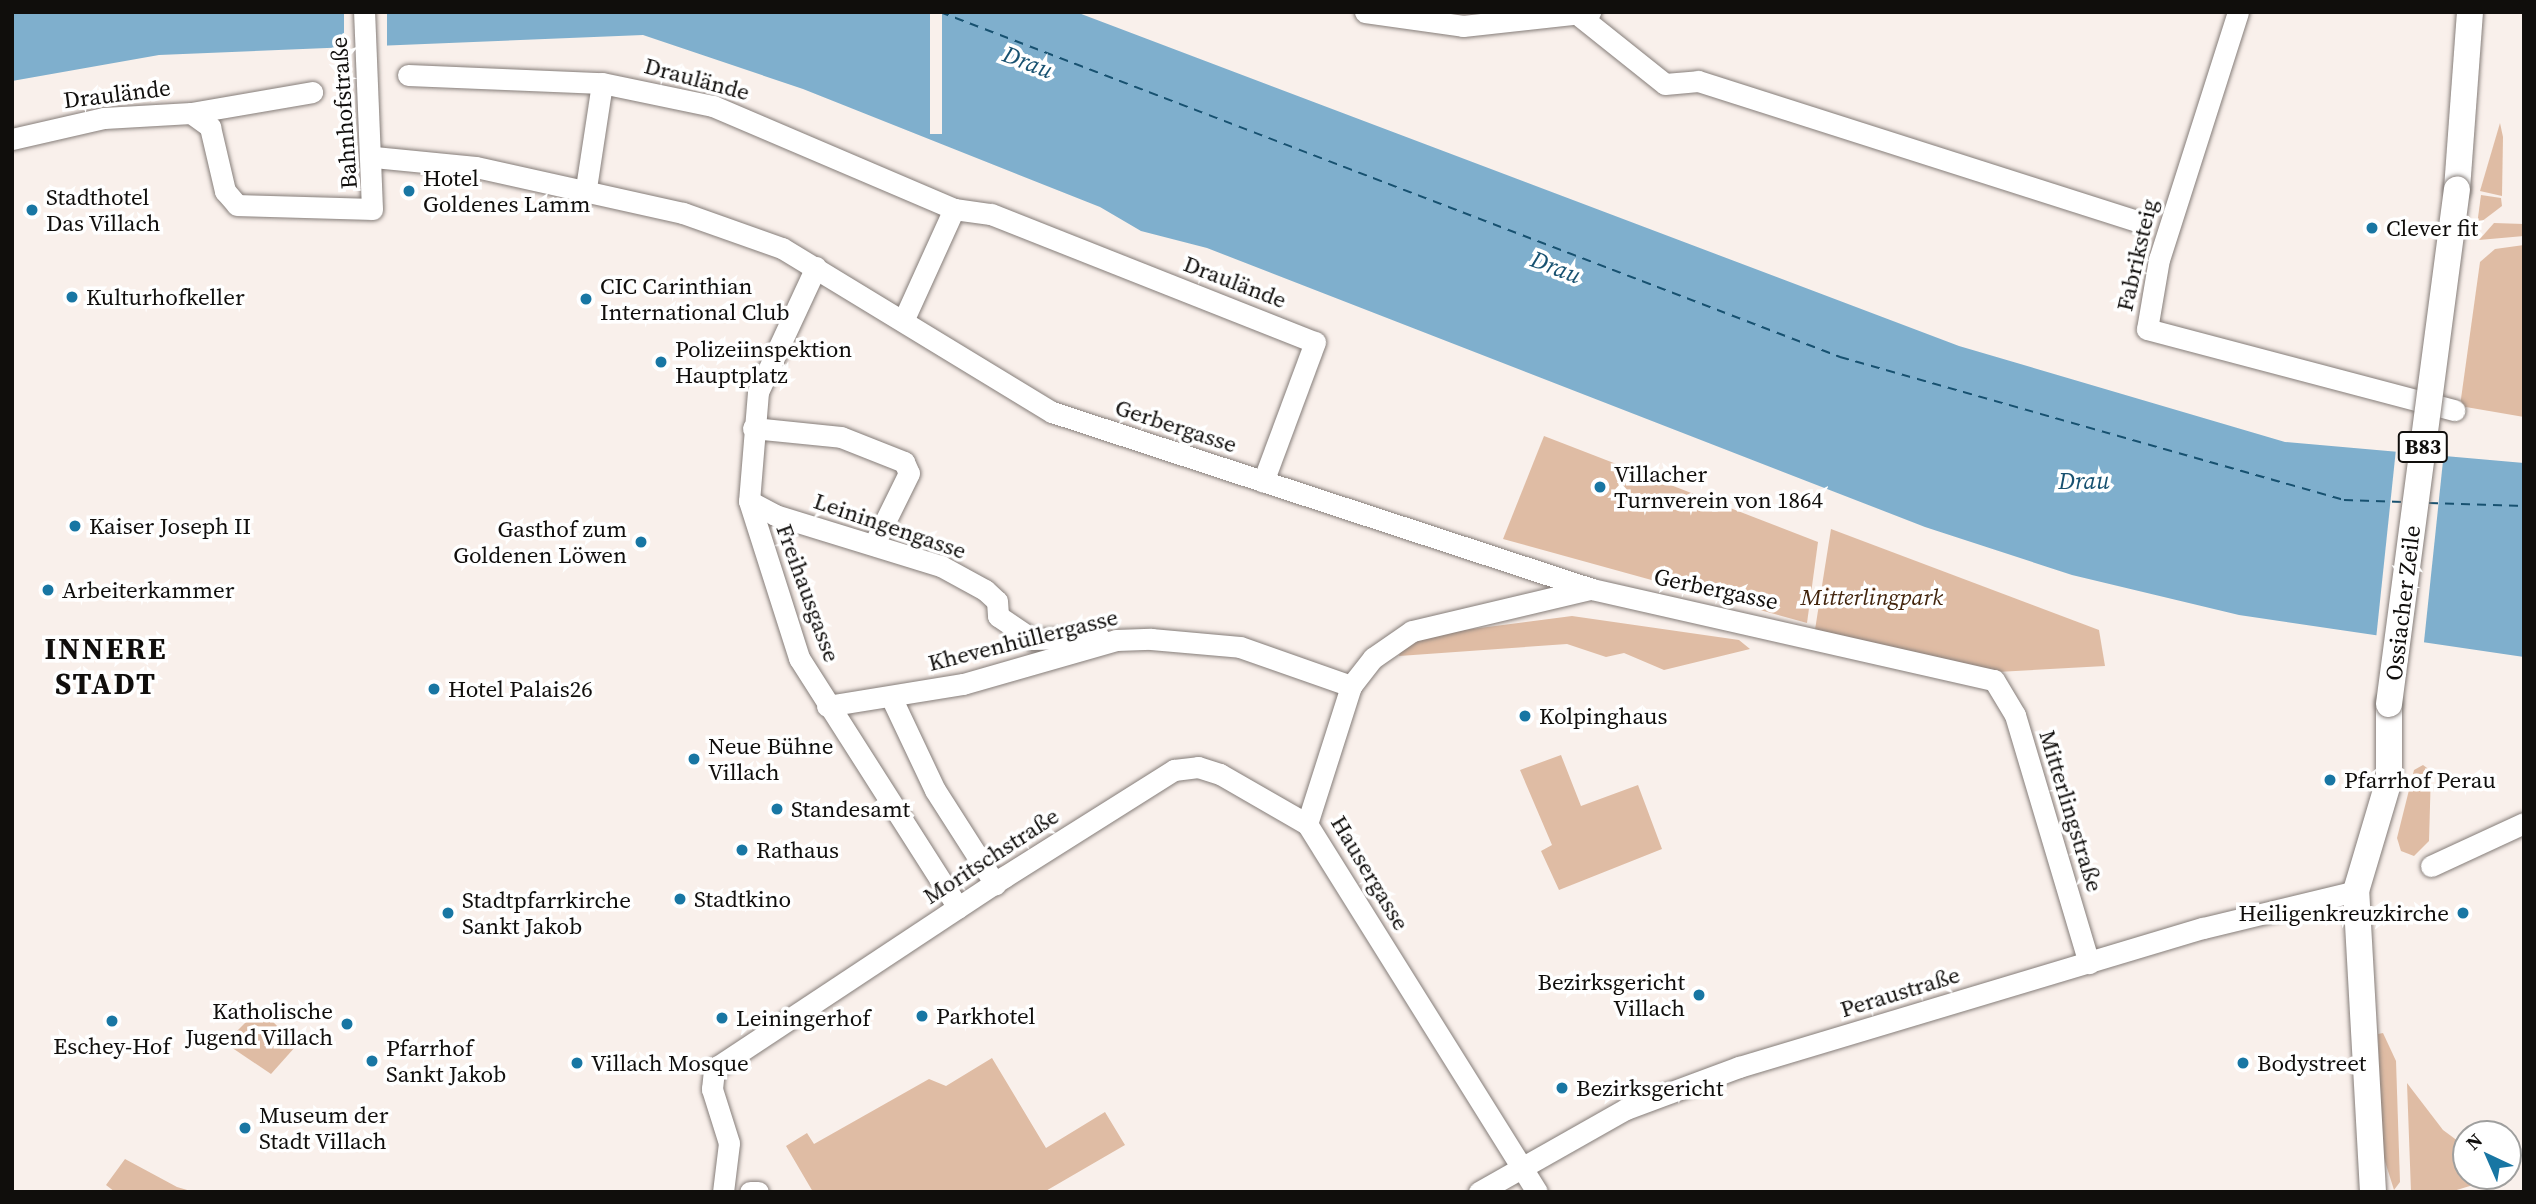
<!DOCTYPE html>
<html>
<head>
<meta charset="utf-8">
<style>
	body { margin:0 }
	#map { position:relative; width:2536px; height:1204px; overflow:hidden; background:#f9f0eb; font-family:"Source Serif 4",serif }
	div>[style] { position:absolute }
	.green>* { inset:0; background:#dfbca4 }
	.water>* { inset:0; background:#7fafcd }
	.pier>* { inset:0; background:#f9f0eb; transform-origin:0 0 }
	.ferry>* { height:2px; margin-top:-1px; transform-origin:0; background:repeating-linear-gradient(90deg,#175170 0 9px,transparent 0 16px) }
	.roads { filter:drop-shadow(0 0 2px #857d79) drop-shadow(0 0 2px #857d79) }
	.minor>* { height:21px; margin:-10.5px; padding:0 10.5px; transform-origin:10.5px; border-radius:10.5px; background:#fff }
	.major>* { height:26px; margin:-13px; padding:0 13px; transform-origin:13px; border-radius:13px; background:#fff }
	.bridges { filter:drop-shadow(0 0 2px #857d79) drop-shadow(0 0 2px #857d79) }
	.major-bridge>* { height:26px; margin:-13px; padding:0 13px; transform-origin:13px; border-radius:13px; background:#fff }
	.dots>* { width:19px; height:19px; translate:-50% -50%; box-sizing:border-box; border:4px solid #fff; border-radius:50% }
	span { translate:-50% -50%; white-space:nowrap; text-align:center; line-height:1.15; -webkit-text-stroke:7px #fff; paint-order:stroke }
	.shield-label span { padding:2px 5px; background:#fff; border:2px solid; border-radius:5px; -webkit-text-stroke-width:0 }
	.shield-label { font-size:21px; color:#100e0c; font-weight:700 }
	.street-label { font-size:23px; color:#100e0c }
	.poi-label { font-size:23px; color:#100e0c }
	.left { translate:0 -50%; text-align:left }
	.right { translate:-100% -50%; text-align:right }
	.park-label { font-size:23px; color:#42240c; font-style:italic }
	.water-label { font-size:24px; color:#175170; font-style:italic }
	.district-label { font-size:30px; color:#100e0c; font-weight:700; letter-spacing:2px }
	.frame { position:absolute; inset:0; border:14px solid #100e0c; pointer-events:none }
	.north { position:absolute; left:2452px; top:1120px; width:70px; height:70px; box-sizing:border-box; background:#fff; border:2px solid #9f9f9e; border-radius:50%; rotate:316deg; font-size:19px; font-weight:700; line-height:28px; text-align:center; color:#100e0c }
	.north::after { content:''; display:block; margin:auto; width:24px; height:32px; background:#1876a3; clip-path:polygon(50% 0,100% 100%,50% 72%,0 100%) }
</style>
</head>
<body>
<div id="map">
	<div class="green">
		<div style="clip-path:polygon(2500px 123px,2503px 137px,2502px 196px,2480px 191px)"></div>
		<div style="clip-path:polygon(2481px 195px,2501px 198px,2502px 206px,2477px 225px)"></div>
		<div style="clip-path:polygon(2494px 223px,2524px 224px,2524px 236px,2479px 240px)"></div>
		<div style="clip-path:polygon(2524px 245px,2524px 417px,2460px 406px,2480px 262px,2495px 249px)"></div>
		<div style="clip-path:polygon(1544px 436px,1818px 542px,1807px 623px,1503px 539px)"></div>
		<div style="clip-path:polygon(1831px 529px,2099px 630px,2105px 666px,1997px 672px,1814px 636px)"></div>
		<div style="clip-path:polygon(1572px 616px,1739px 640px,1750px 649px,1664px 670px,1624px 653px,1606px 657px,1567px 644px,1399px 656px,1403px 644px,1418px 636px)"></div>
		<div style="clip-path:polygon(1561px 755px,1581px 806px,1638px 785px,1662px 849px,1559px 890px,1541px 851px,1552px 845px,1520px 770px)"></div>
		<div style="clip-path:polygon(2423px 765px,2431px 771px,2429px 841px,2414px 856px,2401px 851px,2397px 838px,2414px 770px)"></div>
		<div style="clip-path:polygon(260px 1008px,296px 1046px,271px 1074px,225px 1043px)"></div>
		<div style="clip-path:polygon(2383px 1033px,2396px 1061px,2400px 1182px,2394px 1190px,2383px 1155px,2378px 1034px)"></div>
		<div style="clip-path:polygon(992px 1058px,1046px 1148px,1105px 1112px,1125px 1145px,1044px 1192px,813px 1192px,786px 1146px,807px 1133px,814px 1144px,929px 1079px,946px 1086px)"></div>
		<div style="clip-path:polygon(2407px 1083px,2443px 1130px,2466px 1147px,2466px 1176px,2503px 1176px,2450px 1192px,2411px 1192px)"></div>
		<div style="clip-path:polygon(125px 1159px,177px 1187px,194px 1192px,115px 1192px,106px 1185px)"></div>
	</div>
	<div class="water">
		<div style="clip-path:polygon(12px 12px,1076px 12px,1959px 346px,2285px 442px,2524px 463px,2524px 657px,2239px 615px,2072px 575px,1925px 527px,1207px 248px,1141px 231px,1100px 207px,803px 89px,643px 35px,159px 55px,12px 81px)"></div>
	</div>
	<div class="pier">
		<div style="left:344px;top:12px;width:43px;height:40px"></div>
		<div style="left:930px;top:12px;width:12px;height:122px"></div>
		<div style="left:2396px;top:449px;width:48px;height:193px;rotate:6deg"></div>
	</div>
	<div class="ferry">
		<div style="left:940px;top:12px;width:964px;rotate:20.97deg"></div>
		<div style="left:1840px;top:357px;width:524px;rotate:15.84deg"></div>
		<div style="left:2344px;top:500px;width:59px;rotate:1.9deg"></div>
		<div style="left:2429px;top:503px;width:95px;rotate:1.8deg"></div>
	</div>
	<div class="roads">
		<div class="minor">
			<div style="left:1365px;top:12px;width:99px;rotate:8.1deg"></div>
			<div style="left:1463px;top:26px;width:128px;rotate:-6.3deg"></div>
			<div style="left:2238px;top:12px;width:259px;rotate:107.7deg"></div>
			<div style="left:2159px;top:259px;width:71px;rotate:99.7deg"></div>
			<div style="left:2147px;top:329px;width:318px;rotate:14.8deg"></div>
			<div style="left:1581px;top:17px;width:107px;rotate:38.6deg"></div>
			<div style="left:1665px;top:84px;width:33px;rotate:-5deg"></div>
			<div style="left:1698px;top:81px;width:460px;rotate:17.7deg"></div>
			<div style="left:408px;top:75px;width:194px;rotate:2.4deg"></div>
			<div style="left:602px;top:83px;width:113px;rotate:11.7deg"></div>
			<div style="left:713px;top:106px;width:262px;rotate:23.1deg"></div>
			<div style="left:954px;top:209px;width:37px;rotate:8deg"></div>
			<div style="left:991px;top:214px;width:348px;rotate:21.6deg"></div>
			<div style="left:1315px;top:342px;width:149px;rotate:110.4deg"></div>
			<div style="left:191px;top:113px;width:24px;rotate:36deg"></div>
			<div style="left:210px;top:127px;width:66px;rotate:76.8deg"></div>
			<div style="left:225px;top:191px;width:18px;rotate:49deg"></div>
			<div style="left:237px;top:205px;width:135px;rotate:1.7deg"></div>
			<div style="left:372px;top:209px;width:197px;rotate:-92.3deg"></div>
			<div style="left:12px;top:139px;width:94px;rotate:-12.9deg"></div>
			<div style="left:104px;top:118px;width:87px;rotate:-3.3deg"></div>
			<div style="left:191px;top:113px;width:123px;rotate:-9.8deg"></div>
			<div style="left:374px;top:157px;width:102px;rotate:5.6deg"></div>
			<div style="left:476px;top:167px;width:212px;rotate:12.5deg"></div>
			<div style="left:683px;top:213px;width:105px;rotate:19.5deg"></div>
			<div style="left:782px;top:248px;width:316px;rotate:31.3deg"></div>
			<div style="left:1052px;top:412px;width:568px;rotate:18.15deg"></div>
			<div style="left:1592px;top:589px;width:412px;rotate:12.8deg"></div>
			<div style="left:1994px;top:680px;width:41px;rotate:59deg"></div>
			<div style="left:2015px;top:715px;width:259px;rotate:73.4deg"></div>
			<div style="left:586px;top:188px;width:106px;rotate:-81.3deg"></div>
			<div style="left:816px;top:267px;width:138px;rotate:114.9deg"></div>
			<div style="left:758px;top:392px;width:109px;rotate:94.7deg"></div>
			<div style="left:749px;top:501px;width:165px;rotate:72.3deg"></div>
			<div style="left:799px;top:658px;width:296px;rotate:57.5deg"></div>
			<div style="left:904px;top:319px;width:121px;rotate:-65.6deg"></div>
			<div style="left:753px;top:428px;width:88px;rotate:5.8deg"></div>
			<div style="left:841px;top:437px;width:68px;rotate:21.6deg"></div>
			<div style="left:904px;top:462px;width:12px;rotate:66deg"></div>
			<div style="left:909px;top:473px;width:79px;rotate:116.2deg"></div>
			<div style="left:749px;top:501px;width:30px;rotate:28deg"></div>
			<div style="left:775px;top:515px;width:174px;rotate:17.1deg"></div>
			<div style="left:941px;top:566px;width:50px;rotate:28.6deg"></div>
			<div style="left:985px;top:590px;width:16px;rotate:43deg"></div>
			<div style="left:997px;top:601px;width:15px;rotate:86deg"></div>
			<div style="left:998px;top:616px;width:41px;rotate:34.1deg"></div>
			<div style="left:1032px;top:639px;width:67px;rotate:-1.7deg"></div>
			<div style="left:891px;top:697px;width:103px;rotate:64.7deg"></div>
			<div style="left:935px;top:790px;width:112px;rotate:57.4deg"></div>
			<div style="left:827px;top:706px;width:138px;rotate:-9.2deg"></div>
			<div style="left:963px;top:684px;width:159px;rotate:-16deg"></div>
			<div style="left:1116px;top:640px;width:35px;rotate:-2deg"></div>
			<div style="left:1151px;top:639px;width:89px;rotate:5.1deg"></div>
			<div style="left:1240px;top:647px;width:118px;rotate:19.4deg"></div>
			<div style="left:2431px;top:866px;width:102px;rotate:-24.8deg"></div>
			<div style="left:723px;top:1192px;width:49px;rotate:-83deg"></div>
			<div style="left:729px;top:1143px;width:57px;rotate:-107.5deg"></div>
			<div style="left:712px;top:1089px;width:20px;rotate:-84deg"></div>
			<div style="left:714px;top:1069px;width:348px;rotate:-33.5deg"></div>
			<div style="left:1004px;top:877px;width:201px;rotate:-32.2deg"></div>
			<div style="left:1174px;top:770px;width:24px;rotate:-7deg"></div>
			<div style="left:1198px;top:767px;width:23px;rotate:18deg"></div>
			<div style="left:1220px;top:774px;width:100px;rotate:29.9deg"></div>
			<div style="left:750px;top:1192px;width:8px"></div>
			<div style="left:1479px;top:1192px;width:169px;rotate:-29.5deg"></div>
			<div style="left:1626px;top:1109px;width:121px;rotate:-20.4deg"></div>
			<div style="left:1739px;top:1067px;width:484px;rotate:-16.7deg"></div>
			<div style="left:2203px;top:928px;width:157px;rotate:-13.6deg"></div>
			<div style="left:1537px;top:1192px;width:434px;rotate:-122deg"></div>
			<div style="left:1307px;top:824px;width:145px;rotate:-72.3deg"></div>
			<div style="left:1351px;top:686px;width:36px;rotate:-52deg"></div>
			<div style="left:1373px;top:658px;width:47px;rotate:-34.7deg"></div>
			<div style="left:1412px;top:631px;width:183px;rotate:-13.3deg"></div>
		</div>
		<div class="major">
			<div style="left:2457px;top:189px;width:177px;rotate:-85.8deg"></div>
			<div style="left:2373px;top:1192px;width:301px;rotate:-93.2deg"></div>
			<div style="left:2356px;top:891px;width:116px;rotate:-73.4deg"></div>
			<div style="left:2389px;top:780px;width:76px;rotate:-90deg"></div>
		</div>
	</div>
	<div class="bridges">
		<div class="major-bridge">
			<div style="left:2389px;top:704px;width:519px;rotate:-82.48deg"></div>
		</div>
	</div>
	<div class="dots">
		<div style="left:409px;top:191px;background:#1876a3"></div>
		<div style="left:32px;top:210px;background:#1876a3"></div>
		<div style="left:2372px;top:228px;background:#1876a3"></div>
		<div style="left:72px;top:297px;background:#1876a3"></div>
		<div style="left:586px;top:299px;background:#1876a3"></div>
		<div style="left:661px;top:362px;background:#1876a3"></div>
		<div style="left:1600px;top:487px;background:#1876a3"></div>
		<div style="left:75px;top:526px;background:#1876a3"></div>
		<div style="left:641px;top:542px;background:#1876a3"></div>
		<div style="left:48px;top:590px;background:#1876a3"></div>
		<div style="left:434px;top:689px;background:#1876a3"></div>
		<div style="left:1525px;top:716px;background:#1876a3"></div>
		<div style="left:694px;top:759px;background:#1876a3"></div>
		<div style="left:2330px;top:780px;background:#1876a3"></div>
		<div style="left:777px;top:809px;background:#1876a3"></div>
		<div style="left:742px;top:850px;background:#1876a3"></div>
		<div style="left:680px;top:899px;background:#1876a3"></div>
		<div style="left:448px;top:913px;background:#1876a3"></div>
		<div style="left:2463px;top:913px;background:#1876a3"></div>
		<div style="left:1699px;top:995px;background:#1876a3"></div>
		<div style="left:922px;top:1016px;background:#1876a3"></div>
		<div style="left:722px;top:1018px;background:#1876a3"></div>
		<div style="left:112px;top:1021px;background:#1876a3"></div>
		<div style="left:347px;top:1024px;background:#1876a3"></div>
		<div style="left:372px;top:1061px;background:#1876a3"></div>
		<div style="left:577px;top:1063px;background:#1876a3"></div>
		<div style="left:2243px;top:1063px;background:#1876a3"></div>
		<div style="left:1562px;top:1088px;background:#1876a3"></div>
		<div style="left:245px;top:1128px;background:#1876a3"></div>
	</div>
	<div class="shield-label">
		<span style="left:2423px;top:447px">B83</span>
	</div>
	<div class="street-label">
		<span style="left:697px;top:79px;rotate:15deg">Draulände</span>
		<span style="left:117px;top:94px;rotate:-7deg">Draulände</span>
		<span style="left:344px;top:113px;rotate:-94deg">Bahnhofstraße</span>
		<span style="left:2137px;top:255px;rotate:-77deg">Fabriksteig</span>
		<span style="left:1235px;top:282px;rotate:21deg">Draulände</span>
		<span style="left:1176px;top:426px;rotate:18deg">Gerbergasse</span>
		<span style="left:890px;top:526px;rotate:19deg">Leiningengasse</span>
		<span style="left:1716px;top:589px;rotate:12deg">Gerbergasse</span>
		<span style="left:808px;top:593px;rotate:70deg">Freihausgasse</span>
		<span style="left:2403px;top:603px;rotate:-83deg">Ossiacher Zeile</span>
		<span style="left:1023px;top:640px;rotate:-14deg">Khevenhüllergasse</span>
		<span style="left:2071px;top:811px;rotate:73deg">Mitterlingstraße</span>
		<span style="left:991px;top:856px;rotate:-33deg">Moritschstraße</span>
		<span style="left:1370px;top:873px;rotate:59deg">Hausergasse</span>
		<span style="left:1900px;top:992px;rotate:-17deg">Peraustraße</span>
	</div>
	<div class="poi-label">
		<span class="left" style="left:423px;top:191px">Hotel<br>Goldenes Lamm</span>
		<span class="left" style="left:46px;top:210px">Stadthotel<br>Das Villach</span>
		<span class="left" style="left:2386px;top:228px">Clever fit</span>
		<span class="left" style="left:600px;top:299px">CIC Carinthian<br>International Club</span>
		<span class="left" style="left:86px;top:297px">Kulturhofkeller</span>
		<span class="left" style="left:675px;top:362px">Polizeiinspektion<br>Hauptplatz</span>
		<span class="left" style="left:1614px;top:487px">Villacher<br>Turnverein von 1864</span>
		<span class="left" style="left:89px;top:526px">Kaiser Joseph II</span>
		<span class="right" style="left:627px;top:542px">Gasthof zum<br>Goldenen Löwen</span>
		<span class="left" style="left:62px;top:590px">Arbeiterkammer</span>
		<span class="left" style="left:448px;top:689px">Hotel Palais26</span>
		<span class="left" style="left:1539px;top:716px">Kolpinghaus</span>
		<span class="left" style="left:708px;top:759px">Neue Bühne<br>Villach</span>
		<span class="left" style="left:2344px;top:780px">Pfarrhof Perau</span>
		<span class="left" style="left:791px;top:809px">Standesamt</span>
		<span class="left" style="left:756px;top:850px">Rathaus</span>
		<span class="left" style="left:694px;top:899px">Stadtkino</span>
		<span class="left" style="left:462px;top:913px">Stadtpfarrkirche<br>Sankt Jakob</span>
		<span class="right" style="left:2449px;top:913px">Heiligenkreuzkirche</span>
		<span class="right" style="left:1685px;top:995px">Bezirksgericht<br>Villach</span>
		<span class="right" style="left:333px;top:1024px">Katholische<br>Jugend Villach</span>
		<span class="left" style="left:936px;top:1016px">Parkhotel</span>
		<span class="left" style="left:736px;top:1018px">Leiningerhof</span>
		<span style="left:112px;top:1046px">Eschey-Hof</span>
		<span class="left" style="left:386px;top:1061px">Pfarrhof<br>Sankt Jakob</span>
		<span class="left" style="left:591px;top:1063px">Villach Mosque</span>
		<span class="left" style="left:2257px;top:1063px">Bodystreet</span>
		<span class="left" style="left:1576px;top:1088px">Bezirksgericht</span>
		<span class="left" style="left:259px;top:1128px">Museum der<br>Stadt Villach</span>
	</div>
	<div class="park-label">
		<span style="left:1872px;top:597px">Mitterlingpark</span>
	</div>
	<div class="water-label">
		<span style="left:1028px;top:62px;rotate:21deg">Drau</span>
		<span style="left:1556px;top:267px;rotate:21deg">Drau</span>
		<span style="left:2084px;top:481px">Drau</span>
	</div>
	<div class="district-label">
		<span style="left:106px;top:666px">INNERE<br>STADT</span>
	</div>
	<div class="frame"></div>
	<div class="north">N</div>
</div>
</body>
</html>
